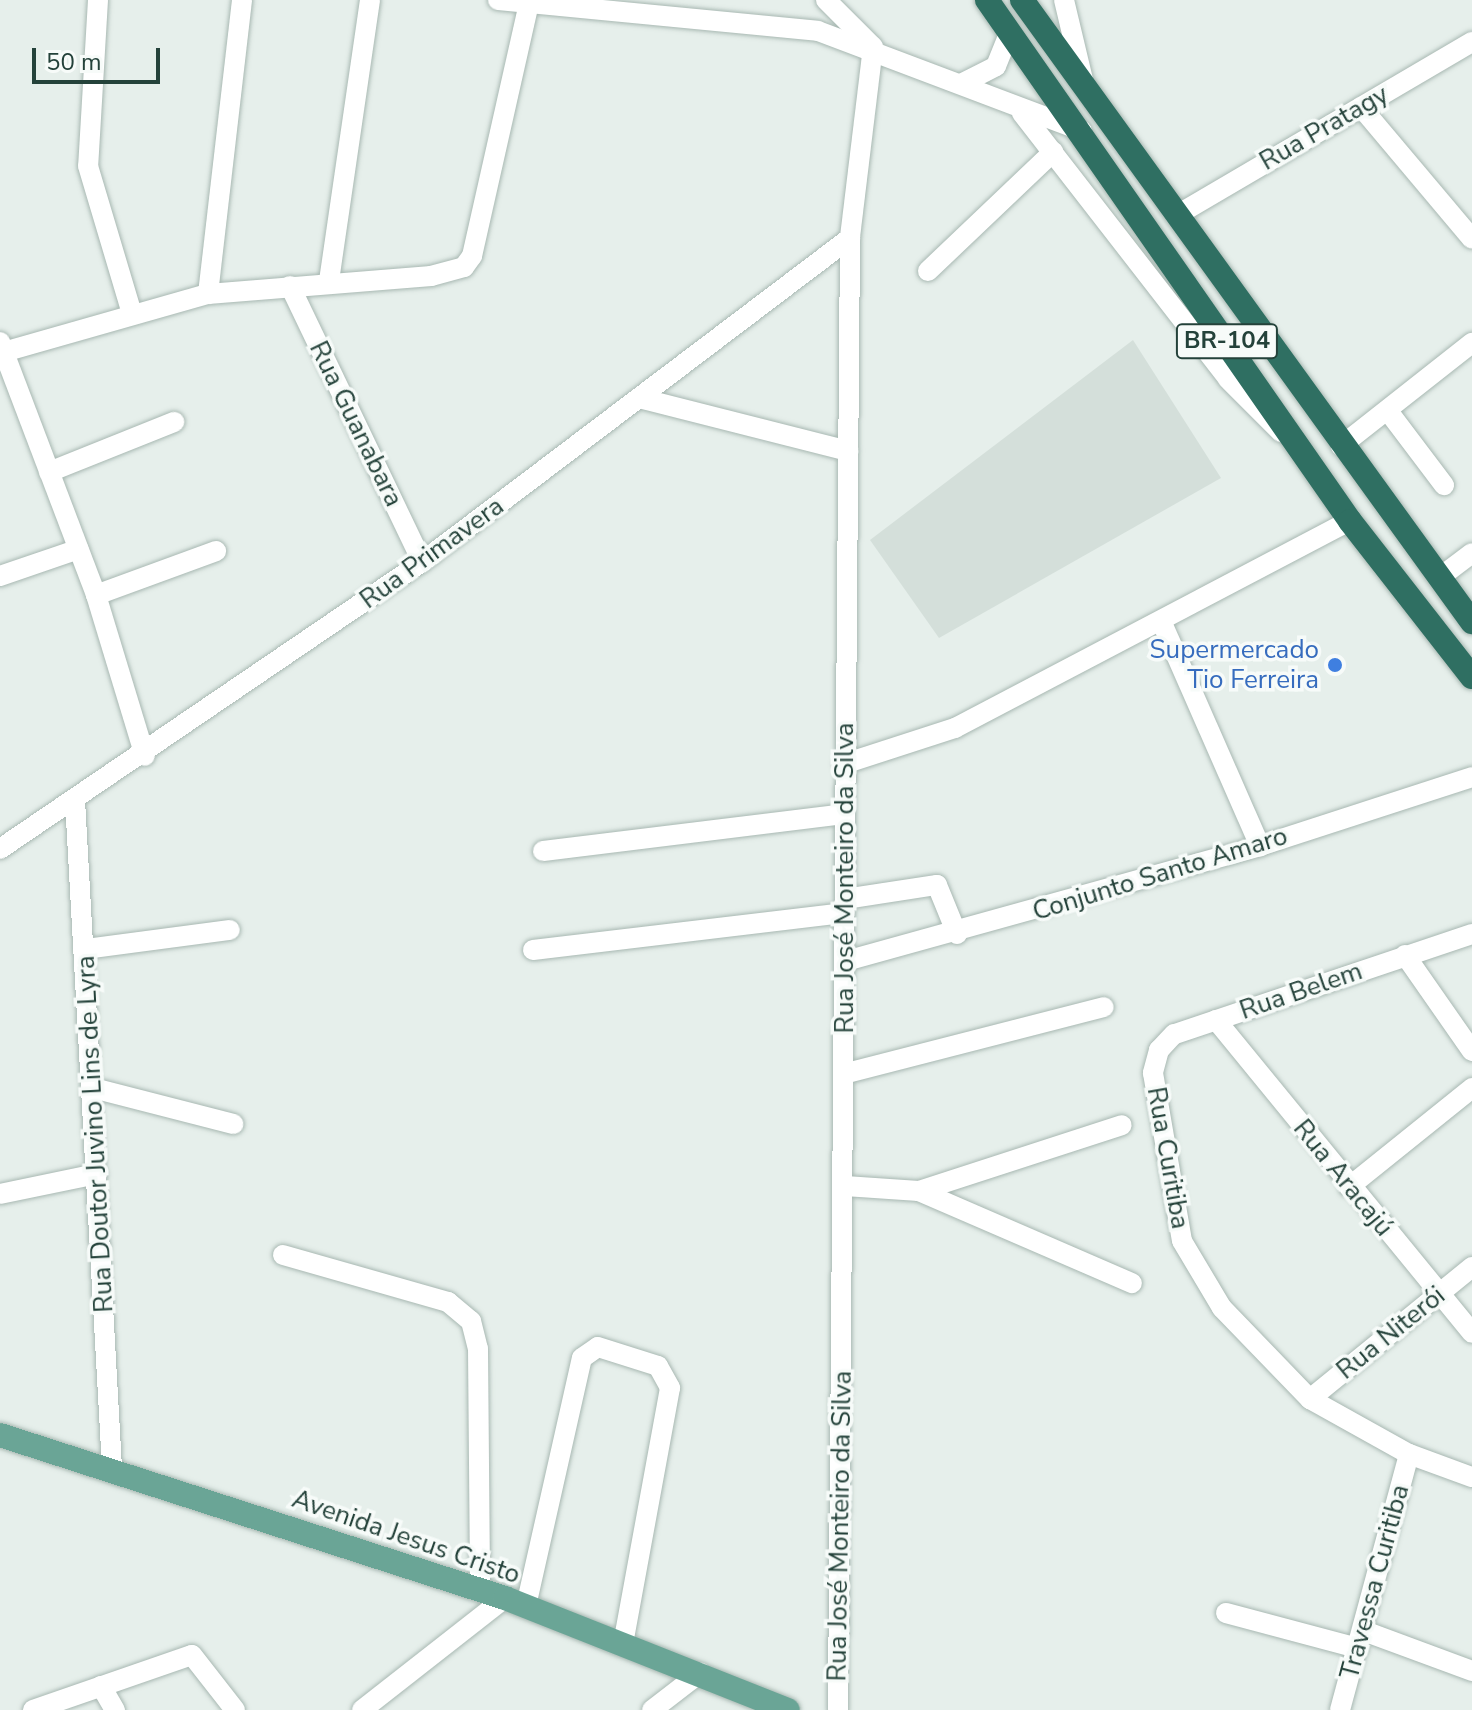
<!DOCTYPE html>
<html>
<head>
<meta charset="utf-8">
<style>
	body { margin:0 }
	#map { position:relative; width:1472px; height:1710px; overflow:hidden; background:#e6efeb; font-family:"Nunito Sans",sans-serif }
	div>[style] { position:absolute }
	.built>* { inset:0; background:#d4dfda }
	.roads { filter:drop-shadow(0 0 2px #a8b8b2) drop-shadow(0 0 2px #a8b8b2) }
	.minor>* { height:20px; margin:-10px; padding:0 10px; transform-origin:10px; border-radius:10px; background:#fff }
	.major>* { height:24px; margin:-12px; padding:0 12px; transform-origin:12px; border-radius:12px; background:#6aa596 }
	.highway>* { height:24px; margin:-12px; padding:0 12px; transform-origin:12px; border-radius:12px; background:#2f6f62 }
	.dots>* { width:22px; height:22px; translate:-50% -50%; box-sizing:border-box; border:4px solid #f7fbf9; border-radius:50% }
	span { translate:-50% -50%; white-space:nowrap; text-align:center; line-height:1.15; -webkit-text-stroke:7px #f7fbf9; paint-order:stroke }
	.shield-label span { padding:2px 6px; background:#f7fbf9; border:2px solid; border-radius:6px; -webkit-text-stroke-width:0 }
	.shield-label { font-size:24px; color:#24423a; font-weight:700 }
	.street-label { font-size:26px; color:#24423a }
	.shop-label { font-size:26px; color:#366cbe }
	.right { translate:-100% -50%; text-align:right }
	.scale { position:absolute; left:32px; top:48px; width:128px; height:36px; box-sizing:border-box; border:4px solid #24423a; border-top:0; padding-left:10px; font-size:24px; line-height:28px; white-space:nowrap; color:#24423a; -webkit-text-stroke:6px #f7fbf9; paint-order:stroke }
</style>
</head>
<body>
<div id="map">
	<div class="built">
		<div style="clip-path:polygon(1133px 340px,1221px 478px,939px 638px,870px 540px)"></div>
	</div>
	<div class="roads">
		<div class="minor">
			<div style="left:98px;top:0;width:166px;rotate:93.4deg"></div>
			<div style="left:88px;top:166px;width:154px;rotate:73.4deg"></div>
			<div style="left:498px;top:0;width:321px;rotate:5.5deg"></div>
			<div style="left:818px;top:31px;width:282px;rotate:20.7deg"></div>
			<div style="left:826px;top:0;width:66px;rotate:45deg"></div>
			<div style="left:873px;top:47px;width:192px;rotate:96.9deg"></div>
			<div style="left:850px;top:238px;width:1472px;rotate:90.47deg"></div>
			<div style="left:1064px;top:0;width:90px;rotate:76.6deg"></div>
			<div style="left:961px;top:84px;width:39px;rotate:-27deg"></div>
			<div style="left:996px;top:66px;width:37px;rotate:-68deg"></div>
			<div style="left:1361px;top:107px;width:172px;rotate:49.9deg"></div>
			<div style="left:1022px;top:113px;width:336px;rotate:52.2deg"></div>
			<div style="left:1228px;top:379px;width:75px;rotate:45deg"></div>
			<div style="left:1177px;top:215px;width:342px;rotate:-30.4deg"></div>
			<div style="left:928px;top:271px;width:173px;rotate:-43.6deg"></div>
			<div style="left:329px;top:281px;width:284px;rotate:-81.7deg"></div>
			<div style="left:290px;top:286px;width:306px;rotate:64.4deg"></div>
			<div style="left:208px;top:294px;width:296px;rotate:-83.4deg"></div>
			<div style="left:0;top:342px;width:271px;rotate:69.2deg"></div>
			<div style="left:96px;top:595px;width:168px;rotate:73.1deg"></div>
			<div style="left:4px;top:352px;width:212px;rotate:-15.9deg"></div>
			<div style="left:208px;top:294px;width:224px;rotate:-4.6deg"></div>
			<div style="left:431px;top:276px;width:34px;rotate:-15deg"></div>
			<div style="left:464px;top:267px;width:14px;rotate:-54deg"></div>
			<div style="left:472px;top:256px;width:259px;rotate:-77.3deg"></div>
			<div style="left:639px;top:398px;width:216px;rotate:14.2deg"></div>
			<div style="left:1388px;top:411px;width:93px;rotate:52.9deg"></div>
			<div style="left:1341px;top:446px;width:167px;rotate:-38.2deg"></div>
			<div style="left:49px;top:472px;width:135px;rotate:-21.8deg"></div>
			<div style="left:0;top:576px;width:83px;rotate:-18.9deg"></div>
			<div style="left:1439px;top:578px;width:41px;rotate:-37.1deg"></div>
			<div style="left:96px;top:595px;width:128px;rotate:-20.1deg"></div>
			<div style="left:1162px;top:623px;width:244px;rotate:66.3deg"></div>
			<div style="left:844px;top:764px;width:117px;rotate:-18deg"></div>
			<div style="left:955px;top:728px;width:446px;rotate:-27.7deg"></div>
			<div style="left:75px;top:800px;width:669px;rotate:86.83deg"></div>
			<div style="left:0;top:849px;width:510px;rotate:-34.22deg"></div>
			<div style="left:422px;top:562px;width:537px;rotate:-37.13deg"></div>
			<div style="left:543px;top:851px;width:303px;rotate:-7deg"></div>
			<div style="left:845px;top:899px;width:93px;rotate:-8.7deg"></div>
			<div style="left:937px;top:885px;width:53px;rotate:67.8deg"></div>
			<div style="left:1472px;top:934px;width:314px;rotate:161.4deg"></div>
			<div style="left:1174px;top:1034px;width:22px;rotate:133deg"></div>
			<div style="left:1159px;top:1050px;width:24px;rotate:105deg"></div>
			<div style="left:1153px;top:1073px;width:170px;rotate:80.2deg"></div>
			<div style="left:1182px;top:1241px;width:78px;rotate:59.2deg"></div>
			<div style="left:1222px;top:1308px;width:127px;rotate:46deg"></div>
			<div style="left:1310px;top:1399px;width:113px;rotate:29.1deg"></div>
			<div style="left:1409px;top:1454px;width:67px;rotate:20.1deg"></div>
			<div style="left:85px;top:949px;width:146px;rotate:-7.5deg"></div>
			<div style="left:533px;top:950px;width:314px;rotate:-6.8deg"></div>
			<div style="left:1405px;top:955px;width:117px;rotate:55.1deg"></div>
			<div style="left:846px;top:961px;width:430px;rotate:-15.5deg"></div>
			<div style="left:1260px;top:846px;width:223px;rotate:-18deg"></div>
			<div style="left:1216px;top:1020px;width:404px;rotate:50.7deg"></div>
			<div style="left:847px;top:1073px;width:265px;rotate:-14.4deg"></div>
			<div style="left:93px;top:1088px;width:145px;rotate:14.4deg"></div>
			<div style="left:845px;top:1186px;width:74px;rotate:3.9deg"></div>
			<div style="left:919px;top:1191px;width:232px;rotate:23.4deg"></div>
			<div style="left:1349px;top:1187px;width:158px;rotate:-38.8deg"></div>
			<div style="left:919px;top:1191px;width:213px;rotate:-18deg"></div>
			<div style="left:0;top:1194px;width:99px;rotate:-11.7deg"></div>
			<div style="left:283px;top:1255px;width:172px;rotate:15.9deg"></div>
			<div style="left:448px;top:1302px;width:30px;rotate:40deg"></div>
			<div style="left:471px;top:1321px;width:29px;rotate:76deg"></div>
			<div style="left:478px;top:1349px;width:240px;rotate:89.5deg"></div>
			<div style="left:1310px;top:1399px;width:209px;rotate:-39.2deg"></div>
			<div style="left:526px;top:1606px;width:254px;rotate:-77.3deg"></div>
			<div style="left:582px;top:1358px;width:19px;rotate:-35deg"></div>
			<div style="left:598px;top:1347px;width:63px;rotate:17.6deg"></div>
			<div style="left:658px;top:1366px;width:25px;rotate:61deg"></div>
			<div style="left:670px;top:1388px;width:259px;rotate:100.4deg"></div>
			<div style="left:1226px;top:1613px;width:137px;rotate:14.9deg"></div>
			<div style="left:1364px;top:1631px;width:115px;rotate:20.3deg"></div>
			<div style="left:101px;top:1686px;width:28px;rotate:60deg"></div>
			<div style="left:33px;top:1710px;width:168px;rotate:-19.1deg"></div>
			<div style="left:192px;top:1655px;width:70px;rotate:52deg"></div>
			<div style="left:362px;top:1710px;width:182px;rotate:-38.1deg"></div>
			<div style="left:652px;top:1710px;width:61px;rotate:-37.6deg"></div>
			<div style="left:1340px;top:1710px;width:265px;rotate:-74.9deg"></div>
		</div>
		<div class="major">
			<div style="left:0;top:1435px;width:531px;rotate:17.89deg"></div>
			<div style="left:505px;top:1598px;width:304px;rotate:21.6deg"></div>
		</div>
		<div class="highway">
			<div style="left:987px;top:0;width:635px;rotate:55.13deg"></div>
			<div style="left:1350px;top:521px;width:198px;rotate:52deg"></div>
			<div style="left:1022px;top:0;width:768px;rotate:54.12deg"></div>
		</div>
	</div>
	<div class="dots">
		<div style="left:1335px;top:665px;background:#3f7fe0"></div>
	</div>
	<div class="shield-label">
		<span style="left:1227px;top:341px">BR-104</span>
	</div>
	<div class="street-label">
		<span style="left:1324px;top:128px;rotate:-30deg">Rua Pratagy</span>
		<span style="left:356px;top:424px;rotate:64deg">Rua Guanabara</span>
		<span style="left:432px;top:553px;rotate:-36deg">Rua Primavera</span>
		<span style="left:1160px;top:874px;rotate:-17deg">Conjunto Santo Amaro</span>
		<span style="left:845px;top:878px;rotate:-90deg">Rua José Monteiro da Silva</span>
		<span style="left:1301px;top:991px;rotate:-19deg">Rua Belem</span>
		<span style="left:95px;top:1134px;rotate:-93deg">Rua Doutor Juvino Lins de Lyra</span>
		<span style="left:1168px;top:1158px;rotate:80deg">Rua Curitiba</span>
		<span style="left:1343px;top:1178px;rotate:51deg">Rua Aracajú</span>
		<span style="left:1391px;top:1333px;rotate:-39deg">Rua Niterói</span>
		<span style="left:840px;top:1526px;rotate:-89deg">Rua José Monteiro da Silva</span>
		<span style="left:406px;top:1537px;rotate:19deg">Avenida Jesus Cristo</span>
		<span style="left:1375px;top:1582px;rotate:-75deg">Travessa Curitiba</span>
	</div>
	<div class="shop-label">
		<span class="right" style="left:1319px;top:665px">Supermercado<br>Tio Ferreira</span>
	</div>
	<div class="scale">50 m</div>
</div>
</body>
</html>
